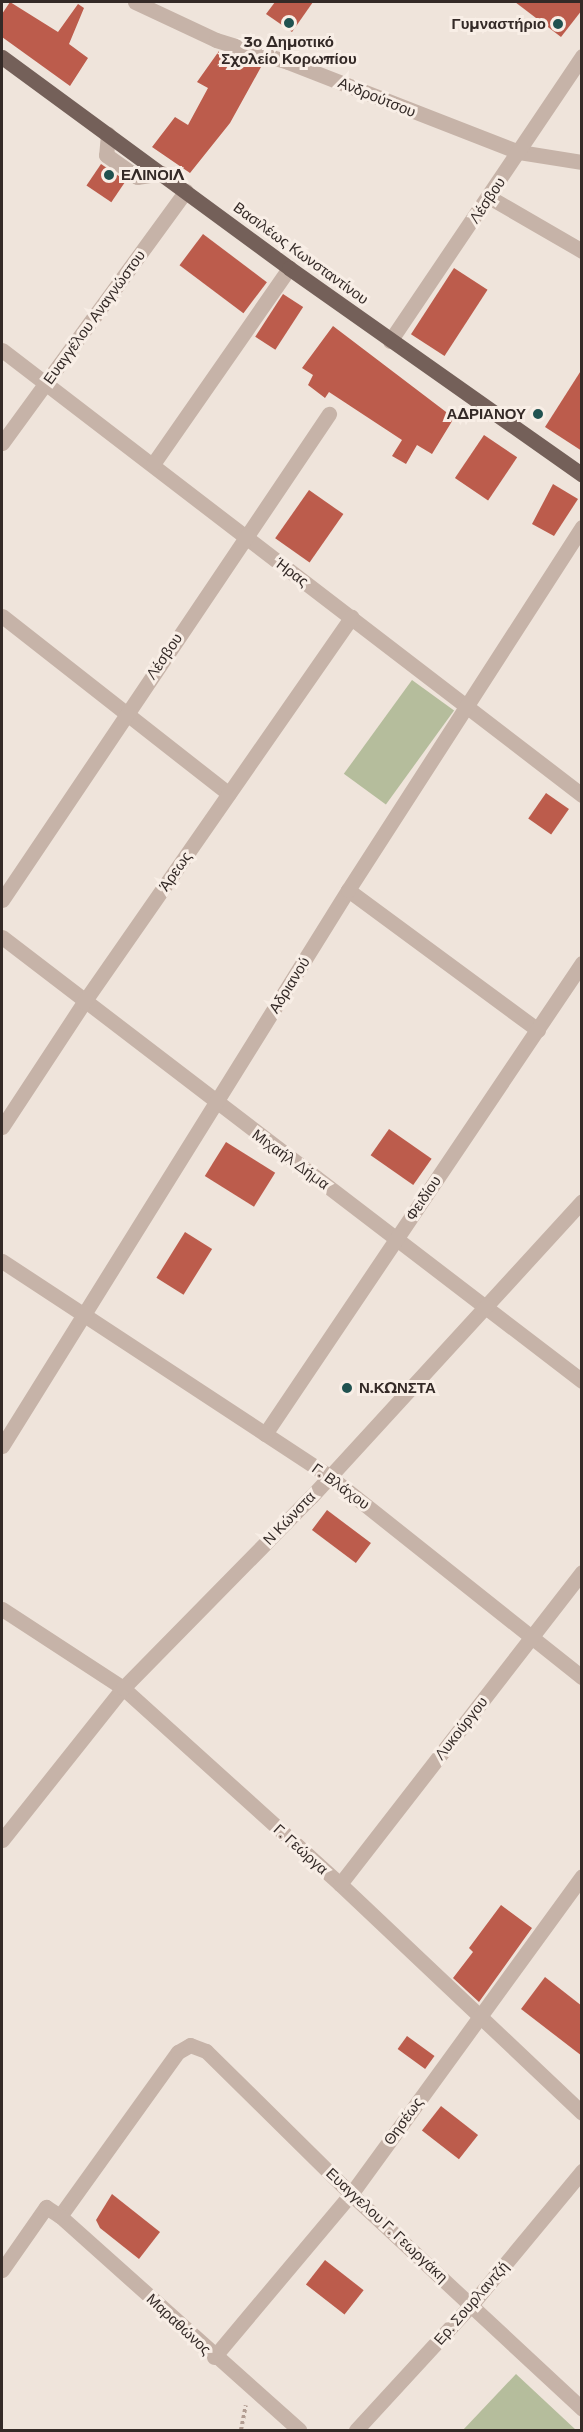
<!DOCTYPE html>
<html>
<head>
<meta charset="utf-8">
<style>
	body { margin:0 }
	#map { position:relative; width:583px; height:2432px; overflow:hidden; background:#efe4db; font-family:Montserrat,sans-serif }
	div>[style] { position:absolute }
	.green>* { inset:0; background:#b5bd9c; transform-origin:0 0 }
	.building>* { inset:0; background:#bc5c4c; transform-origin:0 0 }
	.path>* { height:4px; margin-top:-2px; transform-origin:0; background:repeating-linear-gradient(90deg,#b29d92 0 3px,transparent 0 6px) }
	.minor>* { height:15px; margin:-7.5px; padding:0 7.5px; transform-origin:7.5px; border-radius:7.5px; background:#c6b3a8 }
	.major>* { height:15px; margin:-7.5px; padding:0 7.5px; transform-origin:7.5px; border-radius:7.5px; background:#746059 }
	.dots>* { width:16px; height:16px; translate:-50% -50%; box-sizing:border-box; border:3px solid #f8eee6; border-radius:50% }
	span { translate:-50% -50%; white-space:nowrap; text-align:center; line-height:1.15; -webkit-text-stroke:6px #f8eee6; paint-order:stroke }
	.poi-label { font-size:15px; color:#342a27; font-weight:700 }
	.right { translate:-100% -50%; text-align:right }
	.left { translate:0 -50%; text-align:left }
	.street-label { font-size:15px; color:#342a27 }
	.frame { position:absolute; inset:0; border:3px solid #342a27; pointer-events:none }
</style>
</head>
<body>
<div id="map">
	<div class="green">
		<div style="left:412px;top:680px;width:52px;height:116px;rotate:36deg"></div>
		<div style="clip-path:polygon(516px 2374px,576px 2430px,463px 2430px)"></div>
	</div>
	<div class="building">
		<div style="clip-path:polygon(10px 2px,58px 32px,78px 4px,84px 8px,69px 44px,88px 58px,70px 86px,2px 37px,2px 14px)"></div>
		<div style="clip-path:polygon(275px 2px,313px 2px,292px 32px,266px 14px)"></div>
		<div style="clip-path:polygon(515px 2px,582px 2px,582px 10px,561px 37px)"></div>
		<div style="clip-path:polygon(219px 51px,261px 67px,230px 123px,190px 173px,152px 147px,175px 117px,188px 125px,208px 88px,197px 82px)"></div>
		<div style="left:101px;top:164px;width:30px;height:26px;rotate:34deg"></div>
		<div style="left:203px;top:234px;width:80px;height:39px;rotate:37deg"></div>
		<div style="left:454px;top:268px;width:40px;height:79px;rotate:33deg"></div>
		<div style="left:283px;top:294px;width:24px;height:51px;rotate:33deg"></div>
		<div style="clip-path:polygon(333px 326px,454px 418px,432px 454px,417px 445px,406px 464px,392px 456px,402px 440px,329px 392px,325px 398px,308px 385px,313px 375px,302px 368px)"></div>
		<div style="clip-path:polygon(582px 369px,582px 451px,545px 427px)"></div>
		<div style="left:484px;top:435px;width:40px;height:52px;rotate:34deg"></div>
		<div style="clip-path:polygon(553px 484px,578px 499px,554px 536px,532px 524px)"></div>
		<div style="left:309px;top:490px;width:42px;height:59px;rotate:35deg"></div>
		<div style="left:546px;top:793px;width:28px;height:31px;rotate:35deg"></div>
		<div style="left:389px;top:1129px;width:52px;height:32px;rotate:35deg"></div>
		<div style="left:226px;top:1142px;width:58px;height:40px;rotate:32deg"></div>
		<div style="left:185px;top:1232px;width:32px;height:54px;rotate:32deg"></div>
		<div style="left:327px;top:1510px;width:55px;height:25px;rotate:37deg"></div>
		<div style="clip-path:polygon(501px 1905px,532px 1928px,479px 2002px,453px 1978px,473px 1952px,469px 1948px)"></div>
		<div style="clip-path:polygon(545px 1977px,582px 2006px,582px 2056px,521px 2009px)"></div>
		<div style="left:407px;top:2036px;width:34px;height:16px;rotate:36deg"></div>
		<div style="left:441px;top:2106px;width:47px;height:31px;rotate:38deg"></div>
		<div style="clip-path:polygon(112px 2194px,160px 2232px,139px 2259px,100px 2228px,96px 2220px)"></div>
		<div style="left:325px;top:2260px;width:49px;height:31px;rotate:38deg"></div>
	</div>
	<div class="path">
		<div style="left:241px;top:2430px;width:25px;rotate:-79deg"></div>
	</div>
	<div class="minor">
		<div style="left:135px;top:2px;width:89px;rotate:25.1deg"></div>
		<div style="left:216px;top:40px;width:75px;rotate:17deg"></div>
		<div style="left:288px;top:62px;width:248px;rotate:21.3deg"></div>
		<div style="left:519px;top:152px;width:64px;rotate:9deg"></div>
		<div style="left:108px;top:134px;width:21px;rotate:95deg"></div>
		<div style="left:106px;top:155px;width:38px;rotate:35deg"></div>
		<div style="left:137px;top:177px;width:25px;rotate:-9deg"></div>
		<div style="left:489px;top:197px;width:108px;rotate:30.1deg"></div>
		<div style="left:390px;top:341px;width:344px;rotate:-56deg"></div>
		<div style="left:2px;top:350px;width:731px;rotate:37.5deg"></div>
		<div style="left:2px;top:443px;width:312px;rotate:-53.9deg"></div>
		<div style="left:153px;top:464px;width:239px;rotate:-55.2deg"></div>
		<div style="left:2px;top:616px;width:288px;rotate:38.1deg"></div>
		<div style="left:348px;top:890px;width:236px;rotate:36.4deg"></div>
		<div style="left:2px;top:900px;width:586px;rotate:-56.07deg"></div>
		<div style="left:2px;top:937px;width:730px;rotate:37.43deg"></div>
		<div style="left:2px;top:1127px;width:149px;rotate:-56.7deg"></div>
		<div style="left:84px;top:1002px;width:469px;rotate:-55.2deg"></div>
		<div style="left:2px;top:1261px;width:391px;rotate:33.3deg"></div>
		<div style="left:329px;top:1476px;width:323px;rotate:38.5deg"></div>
		<div style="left:265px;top:1434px;width:568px;rotate:-56.06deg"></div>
		<div style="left:2px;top:1446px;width:655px;rotate:-58.11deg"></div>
		<div style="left:348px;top:890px;width:432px;rotate:-57.2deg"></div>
		<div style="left:2px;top:1609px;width:145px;rotate:33.1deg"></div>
		<div style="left:123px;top:1688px;width:292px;rotate:42.1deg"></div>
		<div style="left:340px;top:1884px;width:333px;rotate:43.4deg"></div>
		<div style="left:2px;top:1840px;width:194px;rotate:-51.5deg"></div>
		<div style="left:123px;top:1688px;width:268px;rotate:-45.5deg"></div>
		<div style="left:311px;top:1497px;width:401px;rotate:-47.5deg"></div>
		<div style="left:340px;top:1884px;width:395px;rotate:-52.2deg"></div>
		<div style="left:60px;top:2216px;width:202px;rotate:-54.3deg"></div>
		<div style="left:178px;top:2052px;width:14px;rotate:-30deg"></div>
		<div style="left:190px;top:2045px;width:17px;rotate:21deg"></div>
		<div style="left:206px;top:2051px;width:204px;rotate:44.6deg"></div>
		<div style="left:351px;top:2194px;width:316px;rotate:42.9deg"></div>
		<div style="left:2px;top:2270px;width:77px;rotate:-55.1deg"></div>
		<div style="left:46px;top:2207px;width:17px;rotate:33deg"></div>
		<div style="left:60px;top:2216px;width:321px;rotate:41.8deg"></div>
		<div style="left:214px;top:2357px;width:213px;rotate:-50deg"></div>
		<div style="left:351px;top:2194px;width:393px;rotate:-54deg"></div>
		<div style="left:356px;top:2430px;width:171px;rotate:-47.4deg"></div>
		<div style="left:472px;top:2304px;width:173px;rotate:-50.4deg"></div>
	</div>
	<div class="major">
		<div style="left:2px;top:57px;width:356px;rotate:36.3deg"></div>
		<div style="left:289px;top:268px;width:359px;rotate:35.2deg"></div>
	</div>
	<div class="dots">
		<div style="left:289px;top:23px;background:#205250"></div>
		<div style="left:558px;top:24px;background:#205250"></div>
		<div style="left:109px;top:175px;background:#205250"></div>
		<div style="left:538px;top:414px;background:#205250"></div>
		<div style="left:347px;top:1388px;background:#205250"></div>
	</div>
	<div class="poi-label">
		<span class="right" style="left:546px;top:24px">Γυμναστήριο</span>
		<span style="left:289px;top:50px">3ο Δημοτικό<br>Σχολείο Κορωπίου</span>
		<span class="left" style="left:121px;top:175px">ΕΛΙΝΟΙΛ</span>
		<span class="right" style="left:526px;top:414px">ΑΔΡΙΑΝΟΥ</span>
		<span class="left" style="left:359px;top:1388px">Ν.ΚΩΝΣΤΑ</span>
	</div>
	<div class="street-label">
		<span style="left:377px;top:97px;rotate:22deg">Ανδρούτσου</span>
		<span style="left:487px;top:200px;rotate:-56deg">Λέσβου</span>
		<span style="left:301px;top:253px;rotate:36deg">Βασιλέως Κωνσταντίνου</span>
		<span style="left:94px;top:317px;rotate:-54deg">Ευαγγέλου Αναγνώστου</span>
		<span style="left:292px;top:572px;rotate:37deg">Ήρας</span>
		<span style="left:164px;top:656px;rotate:-56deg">Λέσβου</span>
		<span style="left:175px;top:871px;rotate:-55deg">Άρεως</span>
		<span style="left:289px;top:985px;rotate:-58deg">Αδριανού</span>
		<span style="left:291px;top:1159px;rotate:36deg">Μιχαήλ Δήμα</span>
		<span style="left:423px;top:1198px;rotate:-56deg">Φειδίου</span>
		<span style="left:341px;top:1486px;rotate:36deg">Γ. Βλάχου</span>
		<span style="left:289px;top:1518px;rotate:-46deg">Ν Κώνστα</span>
		<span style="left:461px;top:1728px;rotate:-52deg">Λυκούργου</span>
		<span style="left:301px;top:1849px;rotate:42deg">Γ. Γεώργα</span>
		<span style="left:403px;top:2121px;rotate:-54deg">Θησέως</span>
		<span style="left:387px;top:2225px;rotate:43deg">Ευαγγελου Γ. Γεωργάκη</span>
		<span style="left:471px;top:2303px;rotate:-49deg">Ερ. Σουρλαντζή</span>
		<span style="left:179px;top:2324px;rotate:43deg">Μαραθώνος</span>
	</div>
	<div class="frame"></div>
</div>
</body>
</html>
